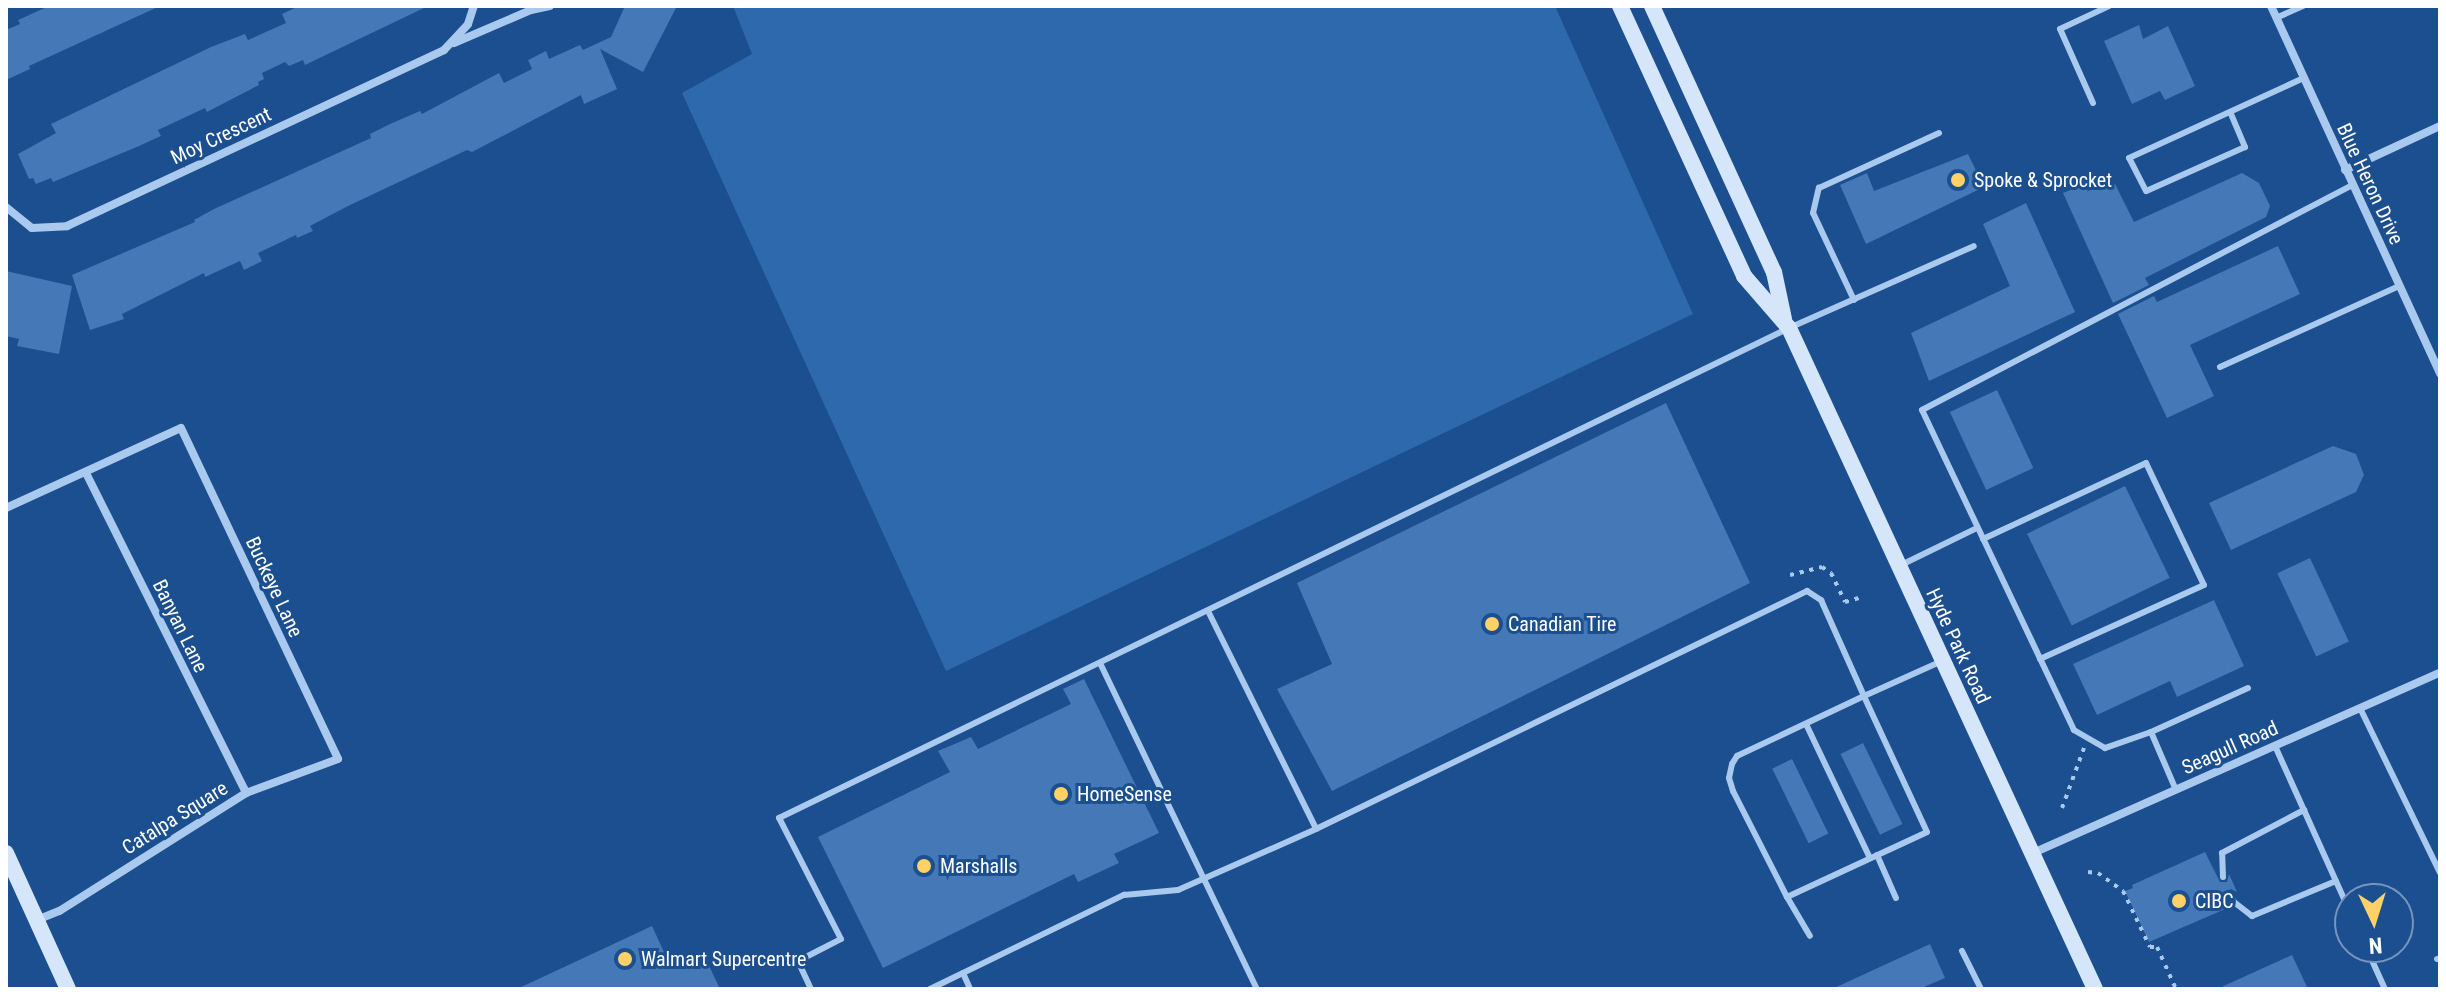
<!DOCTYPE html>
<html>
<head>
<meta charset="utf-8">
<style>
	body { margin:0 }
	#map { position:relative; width:2446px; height:995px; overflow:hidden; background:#1b4f8f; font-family:"Roboto Condensed",sans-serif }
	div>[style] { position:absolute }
	.green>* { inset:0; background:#2e69ad }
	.building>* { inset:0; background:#4478b7; transform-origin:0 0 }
	.path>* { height:4px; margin-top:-2px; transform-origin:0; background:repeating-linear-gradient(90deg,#a9c9ee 0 4px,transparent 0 10px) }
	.lane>* { height:6px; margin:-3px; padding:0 3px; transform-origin:3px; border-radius:3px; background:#a9c9ee }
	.street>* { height:8px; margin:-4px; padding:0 4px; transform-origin:4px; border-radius:4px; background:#a9c9ee }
	.secondary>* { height:16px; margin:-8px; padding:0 8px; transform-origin:8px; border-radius:8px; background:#d6e6fa }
	.dots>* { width:22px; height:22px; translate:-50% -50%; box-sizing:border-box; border:4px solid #1b4f8f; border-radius:50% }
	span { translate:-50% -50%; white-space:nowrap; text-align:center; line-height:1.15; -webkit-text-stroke:6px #1b4f8f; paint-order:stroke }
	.street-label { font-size:20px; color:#fff }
	.poi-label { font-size:20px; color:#fff }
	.left { translate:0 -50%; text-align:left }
	.frame { position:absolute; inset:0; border:8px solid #fff; pointer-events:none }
	.north { position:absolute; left:2334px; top:883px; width:80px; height:80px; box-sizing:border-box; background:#1b4f8f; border:2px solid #7695bc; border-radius:50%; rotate:176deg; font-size:22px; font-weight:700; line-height:32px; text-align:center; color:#fff }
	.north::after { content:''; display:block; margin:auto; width:28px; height:36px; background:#ffd166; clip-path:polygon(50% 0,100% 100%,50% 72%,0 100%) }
</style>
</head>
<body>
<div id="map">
	<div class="green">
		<div style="clip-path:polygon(733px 6px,1555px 6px,1693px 314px,946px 671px,682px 93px,752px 54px)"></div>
	</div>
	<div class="building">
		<div style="clip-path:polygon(49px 6px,160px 6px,29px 66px,30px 69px,6px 80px,6px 30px,20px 24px,18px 20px)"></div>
		<div style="clip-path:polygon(299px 6px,428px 6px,305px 65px,303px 60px,289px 66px,285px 62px,262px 73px,264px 79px,258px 82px,259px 85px,207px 112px,205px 108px,158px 130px,161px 136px,139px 146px,53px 182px,51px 178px,36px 184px,33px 178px,29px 179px,18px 154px,56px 133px,51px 124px,211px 47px,245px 34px,248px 40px,286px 23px,282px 14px)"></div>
		<div style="clip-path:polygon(625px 6px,677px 6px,643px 72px,600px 49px,617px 89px,584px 104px,581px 95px,472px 152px,467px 150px,348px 206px,310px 226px,313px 231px,297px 238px,296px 235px,258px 253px,262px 261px,244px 270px,240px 261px,205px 277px,204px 273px,122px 314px,124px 319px,90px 330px,72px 275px,195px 222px,194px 220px,214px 209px,371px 138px,370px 134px,390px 124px,420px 111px,422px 114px,499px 73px,504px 83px,532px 69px,528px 60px,546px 51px,549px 59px,580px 45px,583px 50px,611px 37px)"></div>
		<div style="clip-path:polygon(2139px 25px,2143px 39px,2168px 26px,2195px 86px,2165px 100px,2160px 91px,2132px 104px,2104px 41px)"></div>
		<div style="clip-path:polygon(1968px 154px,1984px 187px,1866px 244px,1840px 185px,1867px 173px,1874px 191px)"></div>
		<div style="clip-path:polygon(2242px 173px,2259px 183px,2270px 206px,2266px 217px,2145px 278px,2149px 285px,2113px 303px,2063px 193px,2102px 177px,2115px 184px,2134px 222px)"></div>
		<div style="clip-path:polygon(2026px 203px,2075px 312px,1929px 381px,1911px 333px,2010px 286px,1983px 224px)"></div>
		<div style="clip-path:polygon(2278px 246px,2300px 294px,2190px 345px,2214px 396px,2167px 418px,2118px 314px,2154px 296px,2157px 302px)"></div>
		<div style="clip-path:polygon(6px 271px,72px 286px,59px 354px,17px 346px,19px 339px,6px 336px)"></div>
		<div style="left:1997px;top:390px;width:86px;height:52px;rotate:65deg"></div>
		<div style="clip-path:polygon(1666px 403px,1750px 583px,1332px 791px,1277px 689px,1332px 664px,1297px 583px)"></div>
		<div style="clip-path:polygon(2333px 446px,2356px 454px,2364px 475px,2356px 492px,2231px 550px,2209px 503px)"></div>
		<div style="left:2125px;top:486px;width:102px;height:109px;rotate:64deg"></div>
		<div style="left:2310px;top:558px;width:92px;height:36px;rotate:65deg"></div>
		<div style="clip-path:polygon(2214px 600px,2244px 666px,2177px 697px,2170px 681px,2097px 715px,2073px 664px)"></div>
		<div style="clip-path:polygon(1084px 679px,1159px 833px,1114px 854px,1119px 863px,1078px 882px,1074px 874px,883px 968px,818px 837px,950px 772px,938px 751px,971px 737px,978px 749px,1071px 704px,1063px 689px)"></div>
		<div style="left:1863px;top:743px;width:90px;height:25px;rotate:64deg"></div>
		<div style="left:1792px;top:759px;width:83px;height:22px;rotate:64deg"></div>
		<div style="clip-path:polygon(2205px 852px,2220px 882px,2227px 882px,2229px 874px,2237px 892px,2231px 889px,2226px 892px,2230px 907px,2149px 942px,2125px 891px,2133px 888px,2132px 885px)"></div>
		<div style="clip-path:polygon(652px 926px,670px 965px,703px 953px,720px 989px,517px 989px)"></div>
		<div style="clip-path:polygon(1930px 944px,1945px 978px,1919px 989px,1832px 989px)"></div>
		<div style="clip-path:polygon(2292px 955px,2308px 989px,2217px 989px)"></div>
	</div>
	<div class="path">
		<div style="left:1790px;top:575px;width:33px;rotate:-14deg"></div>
		<div style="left:1822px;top:567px;width:11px;rotate:34deg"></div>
		<div style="left:1831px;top:573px;width:32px;rotate:64deg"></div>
		<div style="left:1845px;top:602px;width:18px;rotate:-16deg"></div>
		<div style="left:2062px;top:808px;width:64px;rotate:-69.9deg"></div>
		<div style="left:2088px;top:872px;width:10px;rotate:6deg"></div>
		<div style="left:2098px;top:873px;width:31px;rotate:36deg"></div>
		<div style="left:2123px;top:891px;width:62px;rotate:64.3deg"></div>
		<div style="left:2150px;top:947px;width:7px"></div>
		<div style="left:2157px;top:947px;width:46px;rotate:65.7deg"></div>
	</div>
	<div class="lane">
		<div style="left:2276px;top:18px;width:30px;rotate:-24deg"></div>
		<div style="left:2093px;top:103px;width:81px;rotate:-114deg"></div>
		<div style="left:2060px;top:29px;width:54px;rotate:-25.1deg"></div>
		<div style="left:2231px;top:114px;width:36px;rotate:67deg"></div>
		<div style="left:2245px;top:147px;width:108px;rotate:156deg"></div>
		<div style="left:2146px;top:191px;width:37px;rotate:-117deg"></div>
		<div style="left:2129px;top:158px;width:192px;rotate:-24.6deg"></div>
		<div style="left:1854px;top:300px;width:96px;rotate:-115.2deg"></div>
		<div style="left:1813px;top:213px;width:26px;rotate:-77deg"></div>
		<div style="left:1819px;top:188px;width:132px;rotate:-24.6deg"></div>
		<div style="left:2220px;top:367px;width:196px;rotate:-24.3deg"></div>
		<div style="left:1983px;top:539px;width:180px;rotate:-25deg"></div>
		<div style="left:2146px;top:463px;width:135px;rotate:64.6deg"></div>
		<div style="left:2204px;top:585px;width:180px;rotate:155.7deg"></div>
		<div style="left:1899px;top:566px;width:87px;rotate:-26deg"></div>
		<div style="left:1208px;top:611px;width:243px;rotate:63.6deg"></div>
		<div style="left:1316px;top:829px;width:546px;rotate:-25.86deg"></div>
		<div style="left:1807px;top:591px;width:17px;rotate:33deg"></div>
		<div style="left:1821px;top:600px;width:105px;rotate:65.9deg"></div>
		<div style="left:1864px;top:696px;width:83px;rotate:-24.1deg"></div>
		<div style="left:1100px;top:663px;width:362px;rotate:64.3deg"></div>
		<div style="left:2248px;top:688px;width:107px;rotate:155.6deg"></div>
		<div style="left:2151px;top:732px;width:49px;rotate:160.8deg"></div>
		<div style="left:2105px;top:748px;width:36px;rotate:-150deg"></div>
		<div style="left:2074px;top:730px;width:354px;rotate:-115.4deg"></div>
		<div style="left:1922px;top:410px;width:486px;rotate:-27.6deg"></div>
		<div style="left:2360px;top:708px;width:183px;rotate:64.1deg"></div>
		<div style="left:1806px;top:724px;width:148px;rotate:64.5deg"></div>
		<div style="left:2151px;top:732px;width:63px;rotate:66.7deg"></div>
		<div style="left:2275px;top:746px;width:182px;rotate:65.7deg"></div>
		<div style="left:1877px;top:855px;width:47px;rotate:66.2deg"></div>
		<div style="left:2223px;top:877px;width:24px;rotate:-92deg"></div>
		<div style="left:2222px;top:853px;width:93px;rotate:-27.7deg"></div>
		<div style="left:2231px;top:895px;width:8px;rotate:67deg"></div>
		<div style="left:2234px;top:902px;width:23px;rotate:38deg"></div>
		<div style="left:2252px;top:916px;width:91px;rotate:-22.6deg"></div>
		<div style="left:1787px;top:897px;width:154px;rotate:-24.9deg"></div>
		<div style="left:1927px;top:832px;width:150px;rotate:-114.9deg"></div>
		<div style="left:1864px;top:696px;width:140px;rotate:154.7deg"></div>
		<div style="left:1737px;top:756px;width:9px;rotate:122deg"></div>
		<div style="left:1732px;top:764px;width:14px;rotate:102deg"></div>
		<div style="left:1729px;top:778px;width:14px;rotate:73deg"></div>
		<div style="left:1733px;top:791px;width:119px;rotate:63deg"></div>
		<div style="left:1787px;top:897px;width:45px;rotate:59.5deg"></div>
		<div style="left:2366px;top:947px;width:46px;rotate:65.7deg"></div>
		<div style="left:1962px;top:951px;width:42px;rotate:63.4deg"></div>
		<div style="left:2437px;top:959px;width:3px;rotate:-18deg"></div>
		<div style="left:963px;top:973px;width:17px;rotate:66deg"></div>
		<div style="left:811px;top:989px;width:31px;rotate:-115deg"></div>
		<div style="left:798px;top:961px;width:48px;rotate:-27.1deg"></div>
		<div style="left:841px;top:939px;width:136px;rotate:-117.1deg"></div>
		<div style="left:779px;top:818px;width:1123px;rotate:-25.88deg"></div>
		<div style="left:1789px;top:328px;width:202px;rotate:-23.9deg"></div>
		<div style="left:930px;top:989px;width:216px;rotate:-25.9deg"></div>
		<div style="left:1124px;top:895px;width:54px;rotate:-5.3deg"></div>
		<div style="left:1178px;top:890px;width:151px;rotate:-23.8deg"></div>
	</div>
	<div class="street">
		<div style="left:2271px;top:6px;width:405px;rotate:65.3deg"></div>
		<div style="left:454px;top:43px;width:84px;rotate:-23.2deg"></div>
		<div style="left:531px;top:10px;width:19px;rotate:-12deg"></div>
		<div style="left:2345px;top:170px;width:105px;rotate:-24.9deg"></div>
		<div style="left:6px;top:207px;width:33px;rotate:39deg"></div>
		<div style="left:32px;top:228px;width:35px;rotate:-3deg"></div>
		<div style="left:67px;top:226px;width:416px;rotate:-25deg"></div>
		<div style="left:444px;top:50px;width:35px;rotate:-47deg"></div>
		<div style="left:468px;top:24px;width:19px;rotate:-72deg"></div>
		<div style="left:86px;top:473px;width:358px;rotate:63.4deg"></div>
		<div style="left:6px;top:508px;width:192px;rotate:-24.6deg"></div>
		<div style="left:181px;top:428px;width:366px;rotate:64.6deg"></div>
		<div style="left:338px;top:759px;width:98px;rotate:159.7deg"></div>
		<div style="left:246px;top:793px;width:221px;rotate:147.7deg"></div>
		<div style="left:59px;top:911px;width:24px;rotate:158deg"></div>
		<div style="left:2033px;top:853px;width:445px;rotate:-23.9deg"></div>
	</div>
	<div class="secondary">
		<div style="left:1620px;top:6px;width:297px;rotate:65.3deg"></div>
		<div style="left:1744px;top:276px;width:69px;rotate:49.1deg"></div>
		<div style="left:1789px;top:328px;width:728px;rotate:65.16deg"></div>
		<div style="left:1652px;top:6px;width:293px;rotate:65.4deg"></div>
		<div style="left:1774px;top:272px;width:48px;rotate:78deg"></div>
		<div style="left:6px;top:853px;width:149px;rotate:65.5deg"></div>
	</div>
	<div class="dots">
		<div style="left:1958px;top:180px;background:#ffd166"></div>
		<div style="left:1492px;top:624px;background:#ffd166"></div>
		<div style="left:1061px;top:794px;background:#ffd166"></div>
		<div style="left:924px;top:866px;background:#ffd166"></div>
		<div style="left:2179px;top:901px;background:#ffd166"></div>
		<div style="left:625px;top:959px;background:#ffd166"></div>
	</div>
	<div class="street-label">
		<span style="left:221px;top:136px;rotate:-25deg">Moy Crescent</span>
		<span style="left:2370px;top:184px;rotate:65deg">Blue Heron Drive</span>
		<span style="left:274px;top:587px;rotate:65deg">Buckeye Lane</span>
		<span style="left:180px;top:626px;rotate:64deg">Banyan Lane</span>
		<span style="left:1958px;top:646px;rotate:65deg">Hyde Park Road</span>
		<span style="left:2230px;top:748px;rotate:-24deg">Seagull Road</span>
		<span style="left:175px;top:818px;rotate:-32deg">Catalpa Square</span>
	</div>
	<div class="poi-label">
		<span class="left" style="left:1974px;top:180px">Spoke &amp; Sprocket</span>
		<span class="left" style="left:1508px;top:624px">Canadian Tire</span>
		<span class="left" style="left:1077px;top:794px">HomeSense</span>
		<span class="left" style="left:940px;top:866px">Marshalls</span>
		<span class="left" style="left:2195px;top:901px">CIBC</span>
		<span class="left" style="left:641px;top:959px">Walmart Supercentre</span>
	</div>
	<div class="frame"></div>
	<div class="north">N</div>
</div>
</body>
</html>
